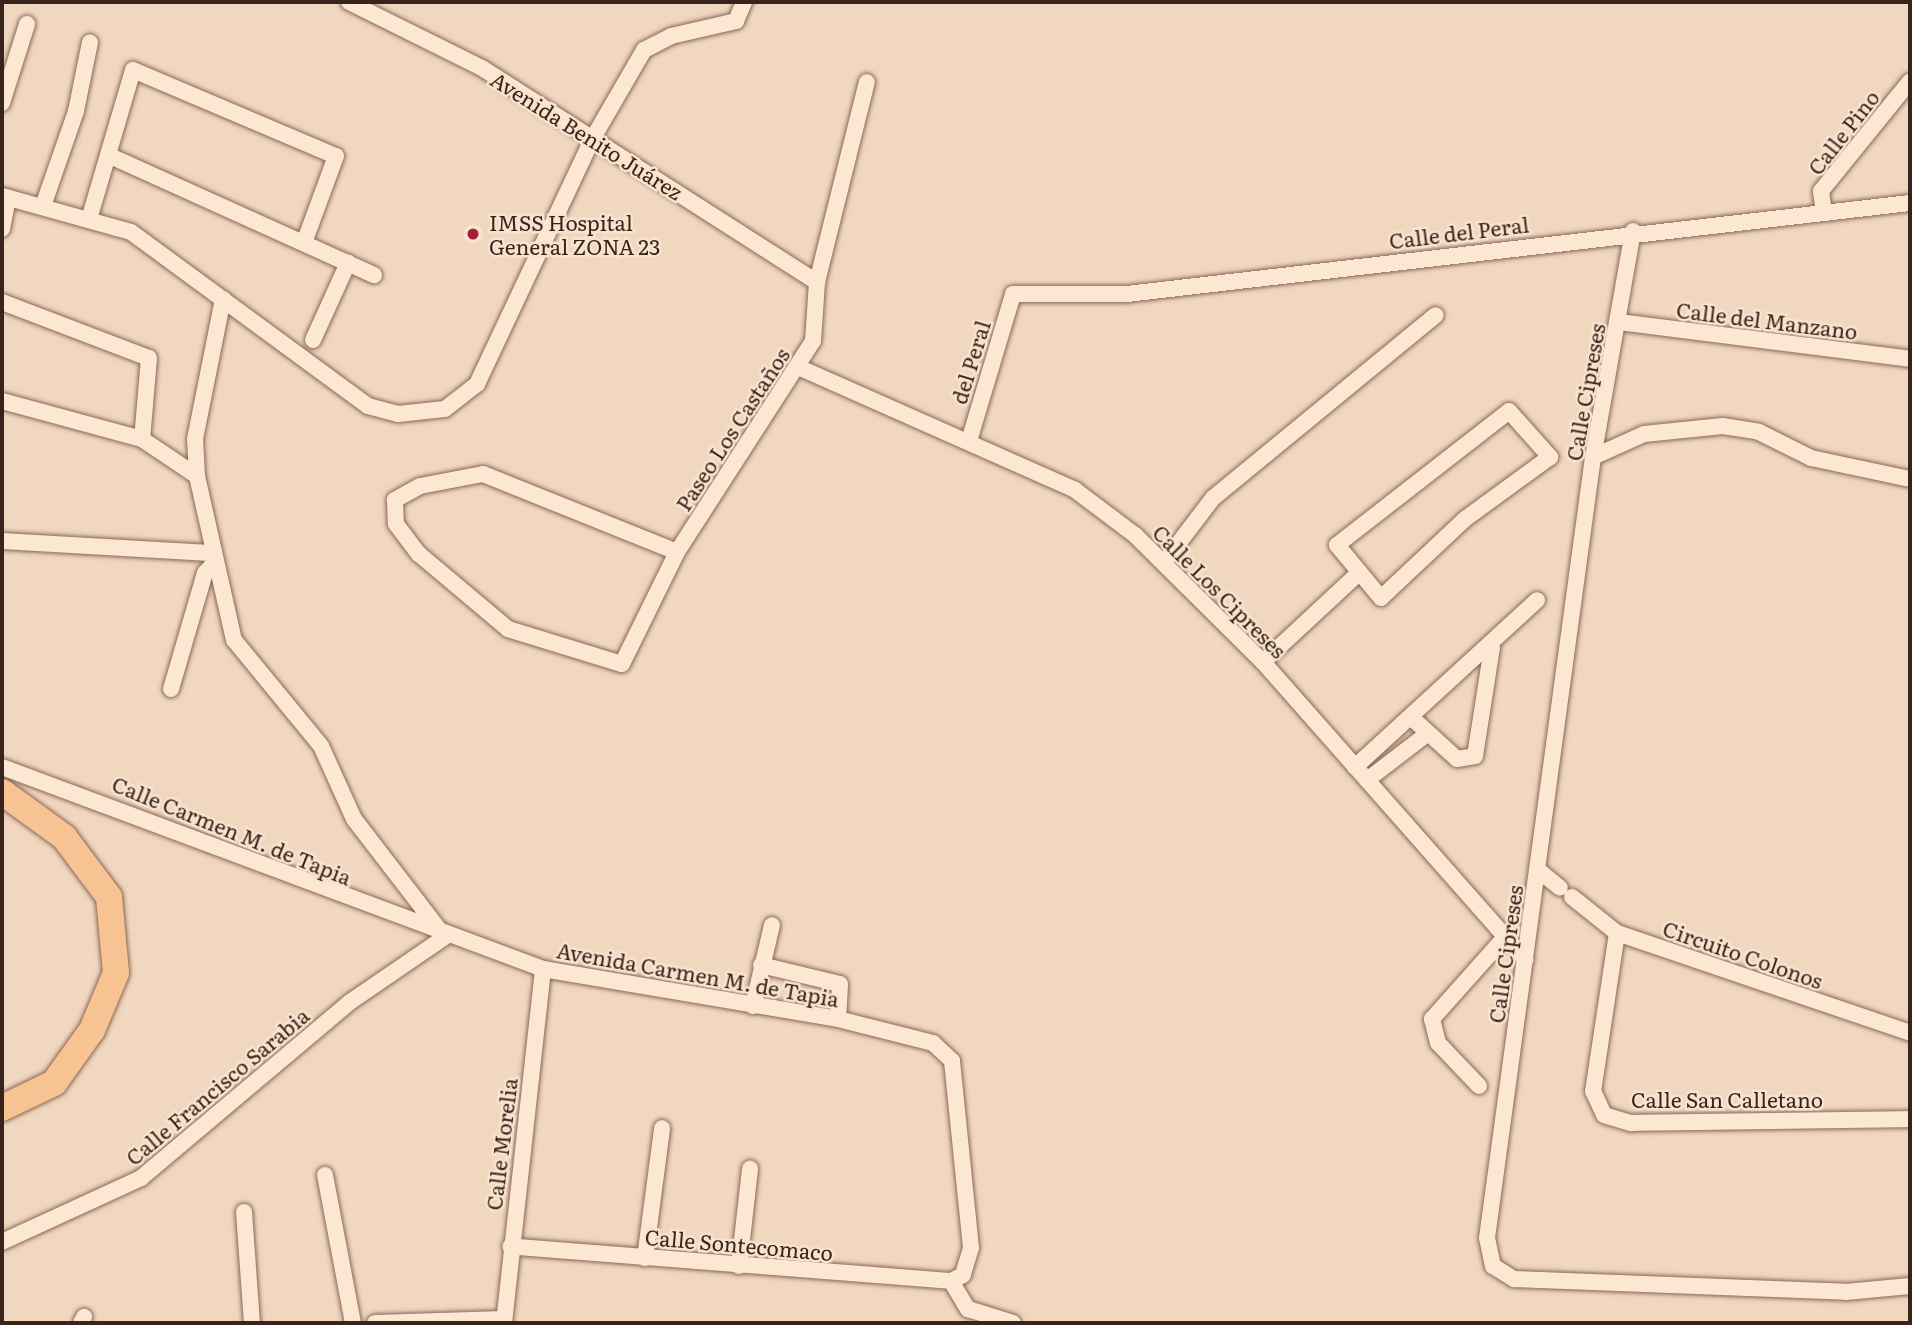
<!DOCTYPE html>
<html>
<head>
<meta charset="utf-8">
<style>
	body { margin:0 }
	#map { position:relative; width:1912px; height:1325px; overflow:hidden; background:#f1d7bf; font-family:Literata,serif }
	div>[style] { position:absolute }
	.roads { filter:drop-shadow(0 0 2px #8b6756) drop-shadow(0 0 2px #8b6756) }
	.minor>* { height:16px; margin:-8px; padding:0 8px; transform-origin:8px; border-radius:8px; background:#fbe7d2 }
	.primary>* { height:26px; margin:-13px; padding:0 13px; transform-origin:13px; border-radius:13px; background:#f8c393 }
	.dots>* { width:19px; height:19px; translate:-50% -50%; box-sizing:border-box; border:4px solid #f8e3cf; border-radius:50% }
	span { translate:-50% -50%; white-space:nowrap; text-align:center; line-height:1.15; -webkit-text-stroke:5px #f8e3cf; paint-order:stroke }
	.street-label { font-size:21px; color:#39241b }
	.poi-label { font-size:21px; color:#39241b }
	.left { translate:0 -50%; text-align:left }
	.frame { position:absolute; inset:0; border:4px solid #39241b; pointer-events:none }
</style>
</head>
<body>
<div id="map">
	<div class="roads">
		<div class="minor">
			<div style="left:349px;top:2px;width:148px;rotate:26.4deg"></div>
			<div style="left:482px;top:68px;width:398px;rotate:32.6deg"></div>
			<div style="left:2px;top:103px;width:83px;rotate:-72.4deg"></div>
			<div style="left:108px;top:155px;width:292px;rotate:24.3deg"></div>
			<div style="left:2px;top:196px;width:134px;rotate:15.6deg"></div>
			<div style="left:131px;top:232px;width:294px;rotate:36.3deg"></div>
			<div style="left:368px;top:406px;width:31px;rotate:15deg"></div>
			<div style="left:398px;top:414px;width:47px;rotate:-6.1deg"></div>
			<div style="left:445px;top:409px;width:41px;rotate:-38deg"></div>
			<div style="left:477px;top:384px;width:272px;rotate:-64.8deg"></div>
			<div style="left:593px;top:138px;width:102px;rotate:-59.9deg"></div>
			<div style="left:644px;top:50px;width:30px;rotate:-27deg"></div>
			<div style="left:671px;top:36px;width:67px;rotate:-13deg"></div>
			<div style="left:736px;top:21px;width:21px;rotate:-67deg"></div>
			<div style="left:43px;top:206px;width:101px;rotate:-70.8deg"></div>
			<div style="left:76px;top:111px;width:70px;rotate:-78.5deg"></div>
			<div style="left:1824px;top:213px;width:22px;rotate:-98deg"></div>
			<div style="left:1821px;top:191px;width:141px;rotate:-51deg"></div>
			<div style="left:90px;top:216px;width:152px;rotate:-73.6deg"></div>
			<div style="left:133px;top:70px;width:220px;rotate:23deg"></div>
			<div style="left:336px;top:156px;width:93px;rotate:110.2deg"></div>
			<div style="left:2px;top:229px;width:32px;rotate:-79deg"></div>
			<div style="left:1633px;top:231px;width:230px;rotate:100deg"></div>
			<div style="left:1593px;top:457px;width:788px;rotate:97.73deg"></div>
			<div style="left:1487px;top:1238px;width:29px;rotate:78deg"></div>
			<div style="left:1493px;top:1266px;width:25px;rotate:32deg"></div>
			<div style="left:1514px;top:1279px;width:332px;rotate:2.2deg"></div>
			<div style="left:1846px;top:1292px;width:64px;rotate:-5.4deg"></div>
			<div style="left:2px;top:302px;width:157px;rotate:20.9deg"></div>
			<div style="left:149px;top:358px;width:81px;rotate:94.9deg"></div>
			<div style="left:1619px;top:322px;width:293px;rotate:7.2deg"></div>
			<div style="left:313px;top:340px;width:85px;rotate:-65.6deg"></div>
			<div style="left:798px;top:367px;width:303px;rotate:23.9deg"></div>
			<div style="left:1075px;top:490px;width:75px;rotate:36.9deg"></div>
			<div style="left:1135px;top:535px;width:180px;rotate:44.8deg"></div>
			<div style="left:1263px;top:662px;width:397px;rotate:48.6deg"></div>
			<div style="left:2px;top:401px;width:145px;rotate:15.2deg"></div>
			<div style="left:142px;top:439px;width:66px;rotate:33.9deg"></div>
			<div style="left:197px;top:476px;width:168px;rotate:77.3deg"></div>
			<div style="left:234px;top:640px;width:137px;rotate:50.6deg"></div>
			<div style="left:321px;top:746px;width:80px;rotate:65.7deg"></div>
			<div style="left:354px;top:819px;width:148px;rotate:52.4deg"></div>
			<div style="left:1509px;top:411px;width:62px;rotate:48.3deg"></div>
			<div style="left:1550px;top:457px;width:105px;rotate:143.9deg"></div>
			<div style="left:1465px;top:519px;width:115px;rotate:136.8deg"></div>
			<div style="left:1381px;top:598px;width:69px;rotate:-129.7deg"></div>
			<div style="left:1337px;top:545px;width:218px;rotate:-37.9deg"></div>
			<div style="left:969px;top:441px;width:153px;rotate:-73.3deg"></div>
			<div style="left:1013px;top:294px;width:114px"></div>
			<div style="left:1127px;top:294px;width:788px;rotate:-6.63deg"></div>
			<div style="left:1593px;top:457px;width:56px;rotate:-24.3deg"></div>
			<div style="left:1644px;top:434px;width:79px;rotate:-5.8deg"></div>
			<div style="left:1723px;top:426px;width:36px;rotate:9deg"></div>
			<div style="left:1759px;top:432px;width:58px;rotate:26.6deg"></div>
			<div style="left:1811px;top:458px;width:101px;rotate:12deg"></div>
			<div style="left:197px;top:476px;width:37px;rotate:-93deg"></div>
			<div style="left:195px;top:439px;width:143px;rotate:-78.7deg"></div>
			<div style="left:2px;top:541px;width:208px;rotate:3.3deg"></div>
			<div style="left:677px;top:552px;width:209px;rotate:-158.1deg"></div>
			<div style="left:483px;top:474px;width:64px;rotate:169.2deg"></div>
			<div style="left:420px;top:486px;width:29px;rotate:151deg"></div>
			<div style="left:395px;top:500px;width:24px;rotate:88deg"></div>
			<div style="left:396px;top:524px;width:38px;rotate:53deg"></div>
			<div style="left:419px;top:554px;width:116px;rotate:40.1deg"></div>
			<div style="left:508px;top:629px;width:119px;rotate:17.1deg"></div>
			<div style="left:622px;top:664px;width:125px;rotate:-63.8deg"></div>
			<div style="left:677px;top:552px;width:251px;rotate:-57.2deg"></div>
			<div style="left:813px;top:341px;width:59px;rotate:-86.1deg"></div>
			<div style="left:817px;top:282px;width:206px;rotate:-76deg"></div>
			<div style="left:1165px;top:561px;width:79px;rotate:-52.7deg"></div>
			<div style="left:1213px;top:498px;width:288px;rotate:-39.4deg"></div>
			<div style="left:1263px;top:662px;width:132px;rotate:-42.9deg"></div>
			<div style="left:171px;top:689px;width:121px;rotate:-73.7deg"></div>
			<div style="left:205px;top:573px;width:12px;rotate:-48deg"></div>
			<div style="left:1413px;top:719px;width:59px;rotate:42.3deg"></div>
			<div style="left:1457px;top:759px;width:18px;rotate:-9deg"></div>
			<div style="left:1475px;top:756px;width:110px;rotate:-81.1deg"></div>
			<div style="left:2px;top:767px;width:577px;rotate:20.47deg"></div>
			<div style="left:543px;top:969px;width:299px;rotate:9.6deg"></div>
			<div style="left:838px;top:1019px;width:98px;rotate:14.2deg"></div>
			<div style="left:933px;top:1043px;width:26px;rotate:43deg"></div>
			<div style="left:952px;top:1061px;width:188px;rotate:84.2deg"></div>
			<div style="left:971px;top:1248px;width:28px;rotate:107deg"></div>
			<div style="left:963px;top:1275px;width:13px;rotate:153deg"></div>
			<div style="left:951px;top:1281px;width:442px;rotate:-175.5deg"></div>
			<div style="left:1355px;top:767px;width:247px;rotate:-42.5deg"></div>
			<div style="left:1367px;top:780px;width:76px;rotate:-37.5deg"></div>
			<div style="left:1538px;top:870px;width:28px;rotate:39deg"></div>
			<div style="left:1572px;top:897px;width:58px;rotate:38.7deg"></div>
			<div style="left:1617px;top:933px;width:310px;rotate:18.8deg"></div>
			<div style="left:1617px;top:933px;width:160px;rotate:98.6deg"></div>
			<div style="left:1593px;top:1091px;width:26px;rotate:65deg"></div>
			<div style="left:1604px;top:1115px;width:28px;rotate:17deg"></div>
			<div style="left:1631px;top:1123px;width:279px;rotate:-0.8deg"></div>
			<div style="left:761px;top:965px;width:81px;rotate:13.5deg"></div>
			<div style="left:840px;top:984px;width:35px;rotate:93deg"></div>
			<div style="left:753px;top:1006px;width:83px;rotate:-76.8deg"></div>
			<div style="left:1479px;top:1086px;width:59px;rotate:-133.6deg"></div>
			<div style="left:1438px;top:1043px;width:25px;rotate:-104deg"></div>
			<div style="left:1432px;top:1019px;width:110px;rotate:-48.3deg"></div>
			<div style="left:325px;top:1175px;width:151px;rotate:79.3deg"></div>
			<div style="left:244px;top:1212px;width:111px;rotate:85.9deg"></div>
			<div style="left:2px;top:1242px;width:153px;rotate:-24.7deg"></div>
			<div style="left:141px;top:1178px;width:273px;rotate:-40.1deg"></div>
			<div style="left:350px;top:1002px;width:115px;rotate:-34.4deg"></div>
			<div style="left:645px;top:1258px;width:131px;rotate:-82.5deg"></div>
			<div style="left:739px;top:1266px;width:98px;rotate:-83.5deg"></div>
			<div style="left:951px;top:1281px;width:33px;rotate:59deg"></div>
			<div style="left:968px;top:1309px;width:47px;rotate:17.3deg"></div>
			<div style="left:81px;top:1323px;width:7px;rotate:-63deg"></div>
			<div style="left:375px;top:1323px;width:129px;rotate:-1.8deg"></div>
			<div style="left:504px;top:1323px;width:356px;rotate:-83.7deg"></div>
		</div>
		<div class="primary">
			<div style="left:2px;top:792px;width:77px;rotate:36deg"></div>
			<div style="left:64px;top:837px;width:75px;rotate:53.1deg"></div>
			<div style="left:109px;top:897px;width:76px;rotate:84.7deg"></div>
			<div style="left:116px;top:973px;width:62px;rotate:112.8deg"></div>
			<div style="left:92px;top:1030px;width:65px;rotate:125.6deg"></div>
			<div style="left:54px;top:1083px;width:58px;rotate:154.3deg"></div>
		</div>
	</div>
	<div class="dots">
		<div style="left:473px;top:234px;background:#9f213c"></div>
	</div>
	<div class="street-label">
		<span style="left:1843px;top:132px;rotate:-52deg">Calle Pino</span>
		<span style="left:587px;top:135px;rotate:32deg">Avenida Benito Juárez</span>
		<span style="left:1459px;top:232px;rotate:-7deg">Calle del Peral</span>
		<span style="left:1767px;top:320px;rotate:7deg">Calle del Manzano</span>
		<span style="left:970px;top:362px;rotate:-73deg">del Peral</span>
		<span style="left:1585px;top:392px;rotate:-80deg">Calle Cipreses</span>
		<span style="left:732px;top:429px;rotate:-57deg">Paseo Los Castaños</span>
		<span style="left:1220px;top:591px;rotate:45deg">Calle Los Cipreses</span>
		<span style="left:232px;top:830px;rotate:22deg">Calle Carmen M. de Tapia</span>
		<span style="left:1505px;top:954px;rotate:-82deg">Calle Cipreses</span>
		<span style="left:1743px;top:954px;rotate:19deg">Circuito Colonos</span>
		<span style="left:698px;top:974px;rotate:10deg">Avenida Carmen M. de Tapia</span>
		<span style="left:217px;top:1086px;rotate:-40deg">Calle Francisco Sarabia</span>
		<span style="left:1727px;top:1099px">Calle San Calletano</span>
		<span style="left:501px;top:1144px;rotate:-83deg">Calle Morelia</span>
		<span style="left:739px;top:1244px;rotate:5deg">Calle Sontecomaco</span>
	</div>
	<div class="poi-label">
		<span class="left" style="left:489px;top:234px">IMSS Hospital<br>General ZONA 23</span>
	</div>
	<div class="frame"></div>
</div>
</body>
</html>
